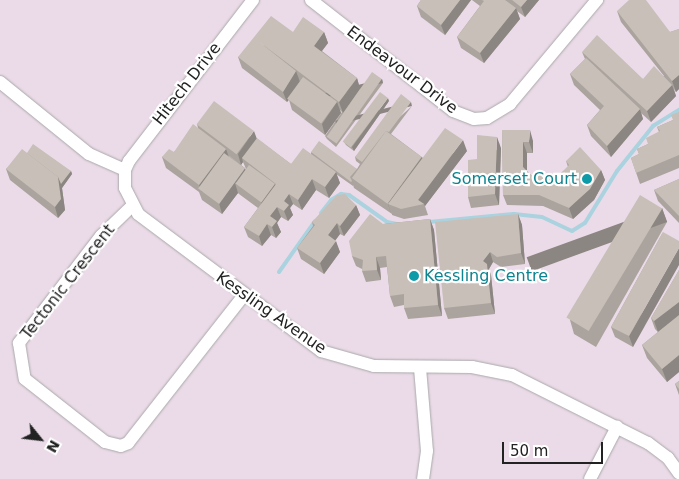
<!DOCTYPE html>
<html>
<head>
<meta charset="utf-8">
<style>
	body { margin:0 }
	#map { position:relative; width:679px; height:479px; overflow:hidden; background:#f2efe9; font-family:"DejaVu Sans",sans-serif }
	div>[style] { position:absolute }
	.industrial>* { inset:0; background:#ebdbe8; transform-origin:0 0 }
	.stream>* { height:4px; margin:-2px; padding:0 2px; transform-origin:2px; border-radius:2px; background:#aad3df }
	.roads { filter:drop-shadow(0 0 1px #a9a9a9) drop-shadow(0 0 1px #a9a9a9) }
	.street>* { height:12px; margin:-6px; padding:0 6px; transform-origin:6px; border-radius:6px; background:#fff }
	.wall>* { inset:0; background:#aba49e }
	.shaded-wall>* { inset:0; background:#8b8681; transform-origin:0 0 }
	.building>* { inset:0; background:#c7bfb8; transform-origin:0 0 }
	.dots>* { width:14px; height:14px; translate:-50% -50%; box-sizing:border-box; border:2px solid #fff; border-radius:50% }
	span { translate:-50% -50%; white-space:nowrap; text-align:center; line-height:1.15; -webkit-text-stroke:4.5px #fff; paint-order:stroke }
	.street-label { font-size:16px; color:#222 }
	.culture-label { font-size:16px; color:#0d838f }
	.right { translate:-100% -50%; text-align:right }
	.left { translate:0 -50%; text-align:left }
	.north { position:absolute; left:15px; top:414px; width:50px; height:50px; -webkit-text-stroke:4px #fff; paint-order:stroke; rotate:119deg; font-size:14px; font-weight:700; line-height:20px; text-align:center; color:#222 }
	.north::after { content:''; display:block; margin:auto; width:18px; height:22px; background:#222; clip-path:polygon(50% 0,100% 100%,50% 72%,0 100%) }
	.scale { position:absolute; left:502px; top:442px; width:101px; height:22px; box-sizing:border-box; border:2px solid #222; border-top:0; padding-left:6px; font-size:15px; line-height:18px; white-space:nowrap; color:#222; -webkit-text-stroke:4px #fff; paint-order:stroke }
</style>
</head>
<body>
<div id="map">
	<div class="industrial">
		<div style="left:0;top:0;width:679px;height:479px"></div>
	</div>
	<div class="stream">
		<div style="left:321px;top:213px;width:16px;rotate:-52deg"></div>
		<div style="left:331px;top:200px;width:12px;rotate:-31deg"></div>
		<div style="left:341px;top:194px;width:8px;rotate:7deg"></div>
		<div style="left:349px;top:195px;width:47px;rotate:35.4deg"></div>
		<div style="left:387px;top:222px;width:10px;rotate:11deg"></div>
		<div style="left:429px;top:222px;width:85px;rotate:-5.4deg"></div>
		<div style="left:514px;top:214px;width:28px;rotate:6deg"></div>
		<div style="left:542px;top:217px;width:33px;rotate:25deg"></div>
		<div style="left:572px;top:231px;width:15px;rotate:-32deg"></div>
		<div style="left:585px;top:223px;width:61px;rotate:-58.4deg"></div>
		<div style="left:617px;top:171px;width:58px;rotate:-51.3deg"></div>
		<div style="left:653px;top:126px;width:31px;rotate:-32deg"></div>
		<div style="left:279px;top:272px;width:62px;rotate:-54.8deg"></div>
	</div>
	<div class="roads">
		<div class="street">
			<div style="left:253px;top:0;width:203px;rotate:127.6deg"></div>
			<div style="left:129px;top:161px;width:10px;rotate:114deg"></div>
			<div style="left:125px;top:170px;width:18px;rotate:90deg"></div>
			<div style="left:125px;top:188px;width:29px;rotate:63deg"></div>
			<div style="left:138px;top:214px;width:229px;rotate:36.8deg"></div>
			<div style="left:321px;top:351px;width:55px;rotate:15.8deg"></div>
			<div style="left:374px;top:366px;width:98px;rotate:0.6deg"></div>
			<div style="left:472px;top:367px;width:41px;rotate:11.3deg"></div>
			<div style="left:512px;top:375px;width:152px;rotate:26.6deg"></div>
			<div style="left:648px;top:443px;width:25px;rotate:37deg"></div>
			<div style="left:668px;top:458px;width:19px;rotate:54deg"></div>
			<div style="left:311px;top:0;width:180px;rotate:38deg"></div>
			<div style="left:453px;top:111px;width:22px;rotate:21deg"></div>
			<div style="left:474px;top:119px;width:13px;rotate:-4deg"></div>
			<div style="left:487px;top:118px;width:27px;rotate:-31deg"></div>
			<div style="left:510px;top:104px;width:136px;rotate:-50.1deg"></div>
			<div style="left:0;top:82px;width:114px;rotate:39deg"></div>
			<div style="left:89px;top:154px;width:39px;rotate:24deg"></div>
			<div style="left:132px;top:206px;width:43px;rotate:135.9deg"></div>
			<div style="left:101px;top:236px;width:135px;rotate:127.5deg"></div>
			<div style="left:19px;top:343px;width:36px;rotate:81deg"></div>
			<div style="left:25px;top:379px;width:102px;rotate:38.2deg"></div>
			<div style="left:105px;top:442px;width:16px;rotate:14deg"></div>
			<div style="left:121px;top:446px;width:8px;rotate:-23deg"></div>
			<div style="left:128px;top:443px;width:188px;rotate:-51.9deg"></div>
			<div style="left:420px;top:368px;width:83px;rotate:85.2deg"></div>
			<div style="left:427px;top:451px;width:28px;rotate:98deg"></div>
			<div style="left:590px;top:479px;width:59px;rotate:-62.6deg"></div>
		</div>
	</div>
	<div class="wall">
		<div style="clip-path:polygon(421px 0,471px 0,445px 35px,421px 17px,417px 6px)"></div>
		<div style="clip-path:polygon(472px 0,539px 0,525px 17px,517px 11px,520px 19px,484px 63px,461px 48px,457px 37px,480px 6px)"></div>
		<div style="clip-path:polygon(617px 11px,670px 32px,679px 29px,679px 89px,676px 92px,674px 89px,676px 96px,651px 122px,641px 113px,643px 119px,611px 157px,591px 136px,587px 125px,600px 110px,574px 85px,570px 74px,585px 59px,582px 52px,643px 79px,664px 76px,621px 22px)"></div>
		<div style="clip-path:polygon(293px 32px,324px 32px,328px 43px,322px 51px,357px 78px,360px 88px,382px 79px,383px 83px,336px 147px,327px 139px,325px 136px,342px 112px,340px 110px,341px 113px,325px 135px,292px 110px,289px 100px,287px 102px,242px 68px,238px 57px)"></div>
		<div style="clip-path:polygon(389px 101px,354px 151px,346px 145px,344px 142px)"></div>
		<div style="clip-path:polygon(evenodd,412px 106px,391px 134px,423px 158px,467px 151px,425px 206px,428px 215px,404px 219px,392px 215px,392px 214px,354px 188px,353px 185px,353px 186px,336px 174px,340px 183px,329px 198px,316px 190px,302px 210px,293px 204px,290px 208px,293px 215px,288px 221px,281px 217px,277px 223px,281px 232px,276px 238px,271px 235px,262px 246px,248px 237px,244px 227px,258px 208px,239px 194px,238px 193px,222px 214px,202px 200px,199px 192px,166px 168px,162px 157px,174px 152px,198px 128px,197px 124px,256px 138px,291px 164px,311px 154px,311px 152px,357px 169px,360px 164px,356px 161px,355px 157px,412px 106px,228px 155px,241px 165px,243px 162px,246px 169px,245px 170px,245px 168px,229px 156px,228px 155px)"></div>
		<div style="clip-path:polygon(679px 112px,679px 168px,640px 184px,631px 158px,639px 154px,637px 149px,648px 144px,659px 132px,657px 127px,673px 120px)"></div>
		<div style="clip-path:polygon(502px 130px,533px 141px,533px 153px,527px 153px,527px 171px,531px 175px,559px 175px,568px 167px,566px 161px,601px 170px,605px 180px,594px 200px,573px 219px,543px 206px,507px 205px,503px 195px)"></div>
		<div style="clip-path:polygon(501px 148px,499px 205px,471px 208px,468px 197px,477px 159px)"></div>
		<div style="clip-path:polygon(27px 153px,71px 171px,72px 174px,62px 188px,65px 210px,58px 218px,10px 180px,6px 169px)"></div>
		<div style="clip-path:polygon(679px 179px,679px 223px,658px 201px,654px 190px)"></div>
		<div style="clip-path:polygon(356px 205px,360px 215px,344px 236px,340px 234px,335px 241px,340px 252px,324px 274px,301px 259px,297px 248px,313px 226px,312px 222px)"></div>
		<div style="clip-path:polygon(662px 208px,667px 222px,596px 347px,574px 334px,570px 320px)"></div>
		<div style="clip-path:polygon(518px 214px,522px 225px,525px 264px,501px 267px,493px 262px,489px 269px,491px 275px,495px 314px,448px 319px,444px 308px)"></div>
		<div style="clip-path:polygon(430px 219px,434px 230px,442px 316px,408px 319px,404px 308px,404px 305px,394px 307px,390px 296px,387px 267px,380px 268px,381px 280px,366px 282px,362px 271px,362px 269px,356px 266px,352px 256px,383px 224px)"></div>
		<div style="clip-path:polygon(663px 232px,633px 347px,615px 337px,611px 327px)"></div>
		<div style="clip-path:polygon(679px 270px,679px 372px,667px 382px,647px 358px,642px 345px,658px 332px,655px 329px,651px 318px)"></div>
		<div style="clip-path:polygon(679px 381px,679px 395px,675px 384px)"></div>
	</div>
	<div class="shaded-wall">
		<div style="clip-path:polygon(460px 0,471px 0,445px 35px,441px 25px)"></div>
		<div style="clip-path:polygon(527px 0,539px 0,525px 17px,521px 7px)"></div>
		<div style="clip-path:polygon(516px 8px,520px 19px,484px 63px,480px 53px)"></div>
		<div style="clip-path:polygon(324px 32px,328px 43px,318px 56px,314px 46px)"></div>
		<div style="clip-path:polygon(296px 71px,300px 82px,287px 102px,283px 92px)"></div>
		<div style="clip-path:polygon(679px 75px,679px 89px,676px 92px,672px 81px)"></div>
		<div style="clip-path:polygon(357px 78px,360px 89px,343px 113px,339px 102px)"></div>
		<div style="left:382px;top:79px;width:4px;height:79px;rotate:76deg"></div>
		<div style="clip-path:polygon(672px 85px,676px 96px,651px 122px,647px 111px)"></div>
		<div style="clip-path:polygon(388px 98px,389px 101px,354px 151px,352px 147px)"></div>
		<div style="clip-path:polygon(337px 102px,341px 113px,325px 135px,322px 124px)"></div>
		<div style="left:411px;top:102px;width:4px;height:78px;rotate:76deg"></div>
		<div style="clip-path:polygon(640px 109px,643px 119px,611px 157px,607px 146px)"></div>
		<div style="clip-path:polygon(530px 130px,533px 141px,533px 153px,529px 142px)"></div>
		<div style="clip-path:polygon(254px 131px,258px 142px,242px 158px,243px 162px,241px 165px,238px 154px)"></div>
		<div style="clip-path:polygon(497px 137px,501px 148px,499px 205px,495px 194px)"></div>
		<div style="clip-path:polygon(463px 140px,467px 151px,425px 206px,424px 204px,418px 200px)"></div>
		<div style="clip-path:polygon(523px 142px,527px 153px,527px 177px,523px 167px)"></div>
		<div style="clip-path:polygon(226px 149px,230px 160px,202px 192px,199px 185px)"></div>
		<div style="clip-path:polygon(422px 157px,426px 168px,388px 204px,391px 214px,388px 203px)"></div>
		<div style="clip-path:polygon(245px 168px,249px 179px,235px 183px,238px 193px,222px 214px,219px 203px)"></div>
		<div style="clip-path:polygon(601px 170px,605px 180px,594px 200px,573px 219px,569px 208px)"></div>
		<div style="clip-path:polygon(71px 171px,72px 174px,62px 188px,65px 210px,58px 218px,55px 207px,58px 177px)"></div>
		<div style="clip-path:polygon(336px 172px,340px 183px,329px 198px,325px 187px)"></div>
		<div style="clip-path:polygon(312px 179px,316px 190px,302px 210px,298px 200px)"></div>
		<div style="clip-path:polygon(275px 184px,279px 195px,265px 213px,261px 202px)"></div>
		<div style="clip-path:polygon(289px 194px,293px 204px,290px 208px,293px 215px,288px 221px,284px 211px,284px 201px)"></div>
		<div style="clip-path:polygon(356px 205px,360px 215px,344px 236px,340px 226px)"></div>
		<div style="clip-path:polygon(277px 207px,281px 217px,277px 223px,281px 232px,276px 238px,272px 227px,270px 216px)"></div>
		<div style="left:662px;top:208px;width:15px;height:144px;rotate:70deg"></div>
		<div style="clip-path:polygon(518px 214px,522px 225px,525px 264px,521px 253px)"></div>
		<div style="clip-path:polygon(430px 219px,434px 230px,442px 316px,438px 305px)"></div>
		<div style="clip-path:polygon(337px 223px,340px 234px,331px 246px,328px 235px)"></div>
		<div style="clip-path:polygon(267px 224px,271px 235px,262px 246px,259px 236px)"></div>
		<div style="clip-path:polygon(336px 241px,340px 252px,324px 274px,320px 263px)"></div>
		<div style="clip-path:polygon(679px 248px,679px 265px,633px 347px,629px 336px)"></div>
		<div style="clip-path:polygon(490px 252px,493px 262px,489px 269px,491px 275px,495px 314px,491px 303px,483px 261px)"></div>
		<div style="clip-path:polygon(376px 257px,380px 268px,381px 280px,377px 270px)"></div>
		<div style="clip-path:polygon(679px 302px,679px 316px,658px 332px,654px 321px)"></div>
		<div style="clip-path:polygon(679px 355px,679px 372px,667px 382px,662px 369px)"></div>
	</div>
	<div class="building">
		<div style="clip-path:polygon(421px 0,460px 0,441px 25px,417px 6px)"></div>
		<div style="clip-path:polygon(482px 0,505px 0,516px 8px,480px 53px,457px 37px,484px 1px)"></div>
		<div style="clip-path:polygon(512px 0,527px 0,521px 7px)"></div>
		<div style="clip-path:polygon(629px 0,646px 0,670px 32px,679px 29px,679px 75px,672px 81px,617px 11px)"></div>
		<div style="clip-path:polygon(271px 16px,293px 32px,303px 17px,324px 32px,314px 46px,357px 78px,339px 102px,258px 41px,296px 71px,283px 92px,238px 57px)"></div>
		<div style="clip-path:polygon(597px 35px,643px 79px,654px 66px,672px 85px,647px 111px,582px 52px)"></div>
		<div style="clip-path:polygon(586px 58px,640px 109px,607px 146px,587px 125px,604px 106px,570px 74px)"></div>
		<div style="left:372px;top:72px;width:12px;height:79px;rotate:35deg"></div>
		<div style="left:303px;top:77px;width:42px;height:27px;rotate:36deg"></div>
		<div style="left:380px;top:92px;width:10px;height:62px;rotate:37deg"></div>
		<div style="clip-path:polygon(401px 94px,411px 102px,389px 132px,386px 131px,362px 162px,355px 157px)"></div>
		<div style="left:214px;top:101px;width:50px;height:29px;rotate:37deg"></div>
		<div style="clip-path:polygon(679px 112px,679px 155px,636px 173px,631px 158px,639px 154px,637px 149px,648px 144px,646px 138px,660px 131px,657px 127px,673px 120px,671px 115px)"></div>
		<div style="clip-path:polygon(193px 124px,226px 149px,199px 185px,162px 157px,169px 149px,174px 152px)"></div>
		<div style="clip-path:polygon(445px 128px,463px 140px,418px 200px,424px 204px,401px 209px,388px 204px)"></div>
		<div style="clip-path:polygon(502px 130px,530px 130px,529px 142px,523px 142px,523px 167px,531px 175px,559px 175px,569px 165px,566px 161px,580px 147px,601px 170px,590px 189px,569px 208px,539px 195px,503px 195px)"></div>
		<div style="left:386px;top:131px;width:44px;height:58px;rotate:36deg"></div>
		<div style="clip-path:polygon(477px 135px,497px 137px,495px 194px,468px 197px,468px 160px,477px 159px)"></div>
		<div style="clip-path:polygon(257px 138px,291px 164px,303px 148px,336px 172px,325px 187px,312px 179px,298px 200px,289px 194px,284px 201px,289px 205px,284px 211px,277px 207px,270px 216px,277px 221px,272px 227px,267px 224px,259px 236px,244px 227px,276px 184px,242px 158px)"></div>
		<div style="clip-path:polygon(319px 141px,357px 169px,350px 177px,352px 181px,351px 182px,311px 152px)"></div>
		<div style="clip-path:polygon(33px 144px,71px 171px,61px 184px,58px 177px,27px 153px)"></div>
		<div style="clip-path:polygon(22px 149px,58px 177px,61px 199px,55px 207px,6px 169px)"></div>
		<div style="left:224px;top:153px;width:26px;height:44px;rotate:36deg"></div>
		<div style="left:249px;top:165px;width:32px;height:23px;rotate:36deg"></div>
		<div style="clip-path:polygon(679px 179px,679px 216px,654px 190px)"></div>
		<div style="clip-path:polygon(345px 194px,356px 205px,340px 226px,337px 223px,328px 235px,336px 241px,320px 263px,297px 248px,315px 225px,312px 222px,337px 195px)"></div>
		<div style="left:640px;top:195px;width:26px;height:143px;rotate:31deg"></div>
		<div style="clip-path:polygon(370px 214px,383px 224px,430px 219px,438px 305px,404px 308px,404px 294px,390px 296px,386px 256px,376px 257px,377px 270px,362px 271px,363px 260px,352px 256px,349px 241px)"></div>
		<div style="clip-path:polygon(518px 214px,521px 253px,497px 257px,490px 252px,483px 261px,487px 264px,491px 303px,444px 308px,435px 222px)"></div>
		<div style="clip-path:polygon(663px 232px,679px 241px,679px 248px,629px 336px,611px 327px)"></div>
		<div style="clip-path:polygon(679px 270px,679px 302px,654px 321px,651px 318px)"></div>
		<div style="clip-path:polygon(679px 315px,679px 355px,662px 369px,642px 345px)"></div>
		<div style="clip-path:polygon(679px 381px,679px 389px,675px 384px)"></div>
	</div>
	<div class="dots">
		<div style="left:587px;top:179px;background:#0f9aa8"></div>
		<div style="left:414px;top:276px;background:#0f9aa8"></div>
	</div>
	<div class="street-label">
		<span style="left:402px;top:70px;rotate:37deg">Endeavour Drive</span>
		<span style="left:187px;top:84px;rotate:-52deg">Hitech Drive</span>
		<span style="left:68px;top:282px;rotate:-52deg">Tectonic Crescent</span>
		<span style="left:271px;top:313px;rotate:35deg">Kessling Avenue</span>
	</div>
	<div class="culture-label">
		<span class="right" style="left:577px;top:179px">Somerset Court</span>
		<span class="left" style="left:424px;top:276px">Kessling Centre</span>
	</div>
	<div class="north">N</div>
	<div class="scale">50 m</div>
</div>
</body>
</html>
